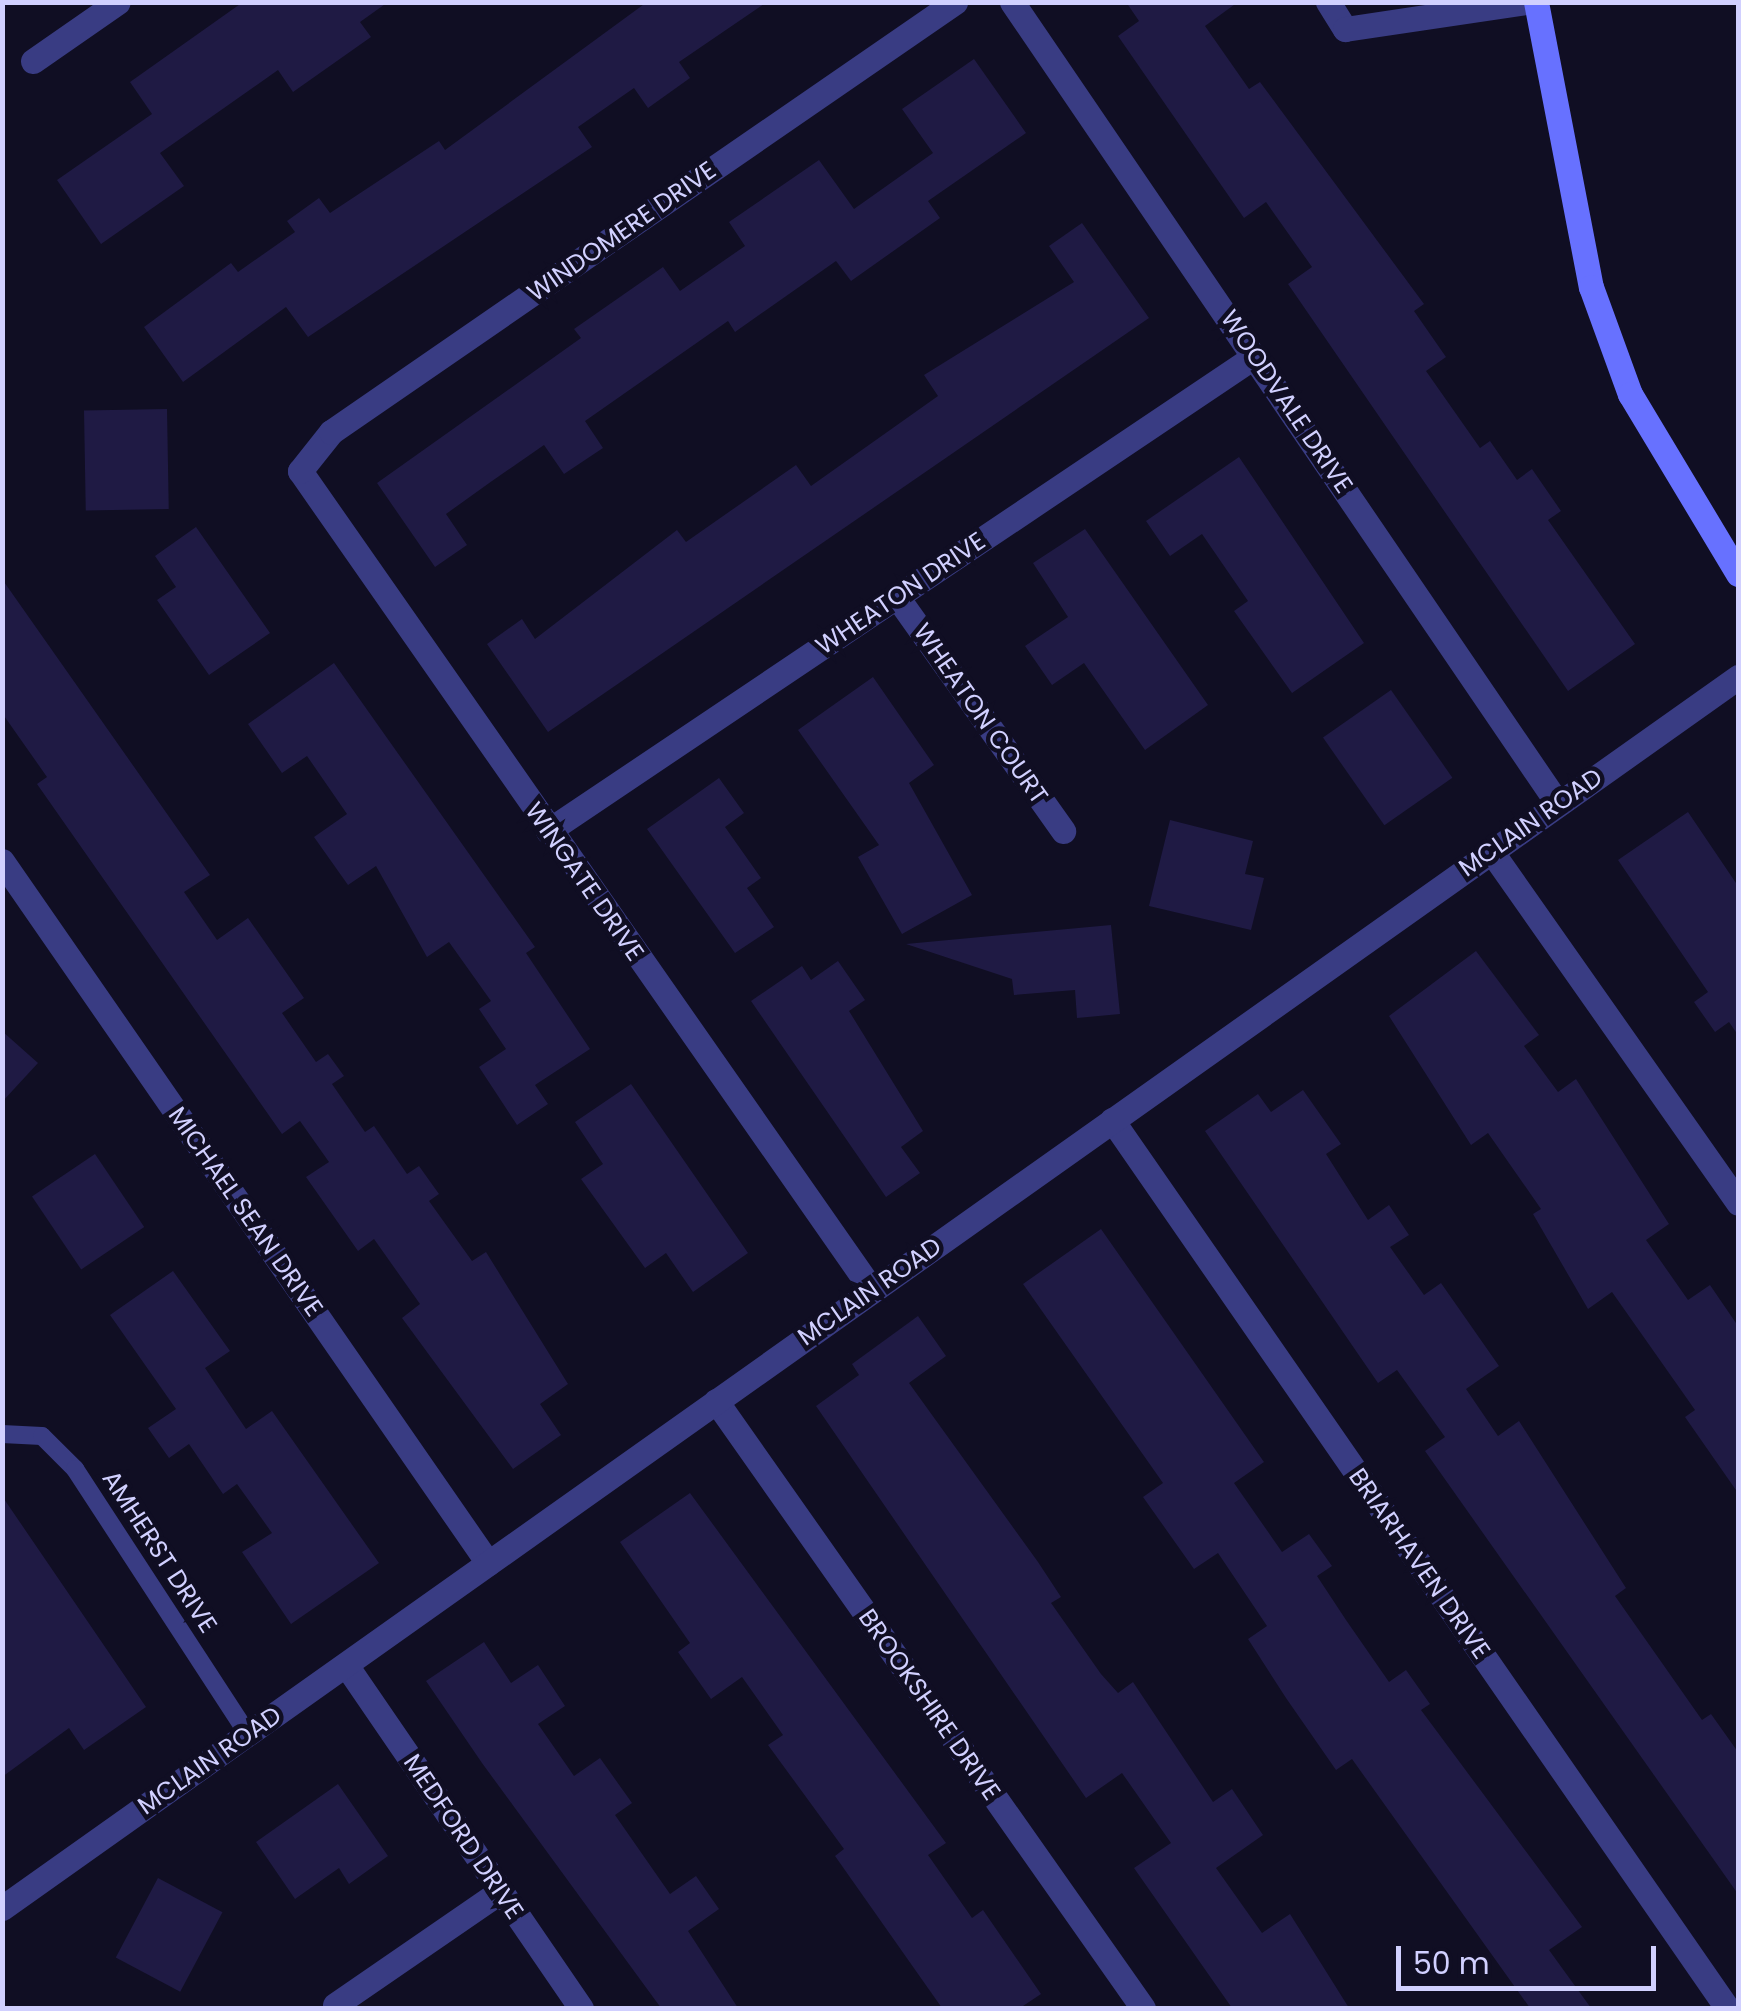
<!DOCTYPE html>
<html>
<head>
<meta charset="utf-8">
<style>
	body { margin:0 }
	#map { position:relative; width:1741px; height:2011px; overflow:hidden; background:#100e23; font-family:Poppins,sans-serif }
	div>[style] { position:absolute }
	.building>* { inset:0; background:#1f1a44; transform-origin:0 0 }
	.service>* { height:18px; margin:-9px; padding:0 9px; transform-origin:9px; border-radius:9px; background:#393c83 }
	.minor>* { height:25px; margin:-12.5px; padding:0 12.5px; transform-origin:12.5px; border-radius:12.5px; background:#393c83 }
	.secondary>* { height:25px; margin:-12.5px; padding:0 12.5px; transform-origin:12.5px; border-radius:12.5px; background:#6771ff }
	span { translate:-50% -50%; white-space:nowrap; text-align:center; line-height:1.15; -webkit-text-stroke:9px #100e23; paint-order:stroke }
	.street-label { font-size:25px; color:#d1d0ff }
	.frame { position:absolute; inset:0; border:5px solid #d1d0ff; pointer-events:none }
	.scale { position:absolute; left:1396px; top:1946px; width:260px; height:45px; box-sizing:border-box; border:5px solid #d1d0ff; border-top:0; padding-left:12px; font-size:30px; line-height:35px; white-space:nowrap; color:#d1d0ff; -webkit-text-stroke:8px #100e23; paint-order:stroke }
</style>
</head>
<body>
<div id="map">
	<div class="building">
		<div style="clip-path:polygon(243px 2px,388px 2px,360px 22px,371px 37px,293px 92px,278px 70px,160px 153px,184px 186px,101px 244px,57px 180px,152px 114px,130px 82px)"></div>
		<div style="clip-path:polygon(647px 2px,767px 2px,679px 62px,690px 78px,648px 108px,634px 88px,578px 127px,592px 147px,308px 337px,286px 307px,183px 382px,144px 327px,231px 263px,238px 272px,295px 232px,287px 221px,319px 198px,330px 213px,439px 141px,445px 150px)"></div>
		<div style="clip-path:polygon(1126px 2px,1238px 2px,1205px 26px,1249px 89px,1260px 82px,1424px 304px,1414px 311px,1446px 357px,1426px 371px,1480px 448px,1490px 441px,1517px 480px,1532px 469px,1561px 511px,1548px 520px,1635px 644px,1568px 691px,1288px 284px,1312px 267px,1266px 202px,1244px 218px,1118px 36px,1139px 21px)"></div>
		<div style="clip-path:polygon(974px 59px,1026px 133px,928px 201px,940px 218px,851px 281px,836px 261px,735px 332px,728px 321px,585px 421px,603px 448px,564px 474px,544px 445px,492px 481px,446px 514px,467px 545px,435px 567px,377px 483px,581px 338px,574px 329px,663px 267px,680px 291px,745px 246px,729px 222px,819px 160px,854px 209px,933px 153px,902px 109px)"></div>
		<div style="clip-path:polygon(1082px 223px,1149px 318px,548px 732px,487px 644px,522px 619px,535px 639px,677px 530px,686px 542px,796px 465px,811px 486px,938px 396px,924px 375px,1074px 282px,1049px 246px)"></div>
		<div style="left:167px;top:409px;width:100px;height:83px;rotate:89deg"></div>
		<div style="clip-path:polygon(1239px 457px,1364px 643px,1292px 693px,1234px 611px,1248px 601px,1202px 534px,1170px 556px,1146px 521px)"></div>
		<div style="clip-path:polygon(196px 527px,270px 633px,209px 675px,157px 600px,176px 587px,155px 556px)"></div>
		<div style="clip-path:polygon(1085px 529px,1208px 705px,1145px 750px,1084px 663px,1052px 685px,1025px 646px,1068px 617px,1033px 563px)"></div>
		<div style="clip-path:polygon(2px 579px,210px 875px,184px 892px,217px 940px,248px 918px,304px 998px,282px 1013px,316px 1062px,328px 1054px,344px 1076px,332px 1084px,365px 1132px,374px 1126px,407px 1174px,419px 1166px,439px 1194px,429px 1201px,472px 1261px,486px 1252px,568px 1384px,540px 1404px,561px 1435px,513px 1469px,402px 1318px,420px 1304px,374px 1239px,358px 1251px,306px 1177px,329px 1162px,300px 1121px,282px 1134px,37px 784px,47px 777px,2px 713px)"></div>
		<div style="clip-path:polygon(334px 663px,535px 947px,526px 953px,590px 1049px,535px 1085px,548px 1104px,517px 1125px,479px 1067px,506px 1049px,479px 1009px,491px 1001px,449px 942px,427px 957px,376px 866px,348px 885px,314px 837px,347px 814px,307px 756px,282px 773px,248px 724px)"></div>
		<div style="clip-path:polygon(873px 677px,934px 765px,909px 783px,972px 895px,902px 934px,858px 857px,879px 845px,798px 730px)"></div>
		<div style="left:1391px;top:690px;width:107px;height:83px;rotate:55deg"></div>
		<div style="clip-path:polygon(719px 778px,744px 813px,725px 827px,761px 878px,747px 888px,774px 927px,735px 953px,647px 829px)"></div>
		<div style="clip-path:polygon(1688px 812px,1738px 886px,1738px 1035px,1729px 1022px,1715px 1032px,1694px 1002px,1708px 992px,1618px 860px)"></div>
		<div style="clip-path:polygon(1170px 820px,1253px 841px,1245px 874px,1264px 878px,1251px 930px,1149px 906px)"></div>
		<div style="clip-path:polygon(1111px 925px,1120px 1014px,1077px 1018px,1075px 990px,1014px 995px,1012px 979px,906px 944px)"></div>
		<div style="clip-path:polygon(1476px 951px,1539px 1035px,1524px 1046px,1558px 1092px,1576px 1079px,1669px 1224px,1646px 1240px,1688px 1300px,1710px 1285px,1738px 1326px,1738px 1493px,1685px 1417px,1695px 1410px,1612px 1292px,1588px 1309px,1533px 1214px,1541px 1209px,1488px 1133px,1471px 1145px,1389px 1016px)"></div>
		<div style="clip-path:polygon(838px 961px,865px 1000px,849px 1011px,923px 1131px,901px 1147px,920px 1173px,886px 1197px,751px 1001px,802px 966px,811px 980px)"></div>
		<div style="clip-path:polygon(2px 1031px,38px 1063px,2px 1102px)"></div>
		<div style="clip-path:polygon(631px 1084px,748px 1253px,693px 1292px,666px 1253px,645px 1268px,581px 1179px,603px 1164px,575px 1122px)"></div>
		<div style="clip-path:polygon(1303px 1090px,1341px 1144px,1326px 1154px,1368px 1220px,1389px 1205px,1409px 1235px,1390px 1247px,1424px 1295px,1441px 1283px,1499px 1366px,1466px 1389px,1498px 1436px,1519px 1421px,1626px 1588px,1615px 1596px,1702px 1720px,1711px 1714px,1738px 1752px,1738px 1894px,1425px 1451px,1445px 1437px,1397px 1370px,1378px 1383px,1205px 1131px,1258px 1094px,1271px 1112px)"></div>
		<div style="left:95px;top:1154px;width:88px;height:76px;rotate:56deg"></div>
		<div style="clip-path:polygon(1101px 1229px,1264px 1462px,1234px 1483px,1282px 1552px,1309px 1534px,1332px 1566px,1317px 1576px,1346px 1620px,1389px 1682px,1406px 1670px,1430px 1704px,1421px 1710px,1582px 1927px,1549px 1950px,1591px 2008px,1530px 2008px,1352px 1759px,1336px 1770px,1286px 1698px,1248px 1639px,1267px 1626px,1218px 1553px,1194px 1569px,1143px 1497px,1163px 1483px,1023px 1284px)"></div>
		<div style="clip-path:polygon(173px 1271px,230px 1351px,205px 1368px,246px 1429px,272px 1411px,379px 1563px,291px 1624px,242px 1552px,272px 1533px,237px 1484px,223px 1494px,189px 1444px,169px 1458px,148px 1428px,176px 1409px,110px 1315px)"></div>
		<div style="clip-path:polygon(918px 1316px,946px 1356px,909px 1383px,1038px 1562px,1061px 1597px,1051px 1603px,1101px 1674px,1118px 1693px,1133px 1682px,1213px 1802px,1232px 1789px,1263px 1835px,1216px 1868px,1262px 1933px,1290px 1914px,1349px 2008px,1232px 2008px,1134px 1868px,1171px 1843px,1122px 1773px,1086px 1798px,816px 1406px,859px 1375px,852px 1364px)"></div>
		<div style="clip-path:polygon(690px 1493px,946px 1843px,928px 1855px,972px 1918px,983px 1910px,1041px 1994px,1020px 2008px,942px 2008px,835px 1856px,844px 1849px,768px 1745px,783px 1735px,742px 1677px,711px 1699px,678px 1652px,690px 1643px,620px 1542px)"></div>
		<div style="clip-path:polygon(2px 1496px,146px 1707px,84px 1750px,69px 1728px,2px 1777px)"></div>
		<div style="clip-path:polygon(484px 1642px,511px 1683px,538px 1665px,565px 1706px,538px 1724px,574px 1776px,600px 1758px,632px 1803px,615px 1815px,670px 1894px,696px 1876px,719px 1909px,688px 1931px,738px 2008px,661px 2008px,482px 1763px,426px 1681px)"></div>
		<div style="clip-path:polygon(338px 1784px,388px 1856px,349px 1884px,339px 1868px,295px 1899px,256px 1842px)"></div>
		<div style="left:158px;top:1878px;width:73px;height:90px;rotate:28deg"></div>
	</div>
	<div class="service">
		<div style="left:2px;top:1434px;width:40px;rotate:2.9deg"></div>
		<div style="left:42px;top:1436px;width:47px;rotate:45deg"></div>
		<div style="left:75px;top:1469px;width:316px;rotate:56.9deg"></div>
	</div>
	<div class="minor">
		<div style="left:1012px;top:2px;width:970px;rotate:55.75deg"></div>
		<div style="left:1328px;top:2px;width:32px;rotate:58deg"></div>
		<div style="left:1345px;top:29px;width:182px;rotate:-8.5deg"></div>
		<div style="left:33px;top:61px;width:103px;rotate:-34.8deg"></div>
		<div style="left:897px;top:597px;width:287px;rotate:54.6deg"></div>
		<div style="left:548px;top:831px;width:852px;rotate:-33.9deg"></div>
		<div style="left:1491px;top:851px;width:430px;rotate:54.9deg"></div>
		<div style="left:2px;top:861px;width:854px;rotate:55.3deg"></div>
		<div style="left:1112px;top:1120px;width:1080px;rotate:55.29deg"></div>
		<div style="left:872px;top:1290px;width:999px;rotate:-124.93deg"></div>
		<div style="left:300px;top:471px;width:50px;rotate:-51.5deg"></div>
		<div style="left:331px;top:432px;width:758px;rotate:-34.57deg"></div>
		<div style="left:716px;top:1401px;width:742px;rotate:54.88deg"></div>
		<div style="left:346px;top:1665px;width:416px;rotate:55.6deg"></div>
		<div style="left:2px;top:1908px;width:2128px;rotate:-35.34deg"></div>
		<div style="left:335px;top:2005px;width:201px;rotate:-34.5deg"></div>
	</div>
	<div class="secondary">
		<div style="left:1536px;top:2px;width:290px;rotate:79.1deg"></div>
		<div style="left:1591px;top:287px;width:114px;rotate:70deg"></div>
		<div style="left:1630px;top:394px;width:210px;rotate:59deg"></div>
	</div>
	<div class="street-label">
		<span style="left:622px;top:232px;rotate:-35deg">WINDOMERE DRIVE</span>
		<span style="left:1286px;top:402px;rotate:56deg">WOODVALE DRIVE</span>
		<span style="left:901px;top:594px;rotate:-34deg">WHEATON DRIVE</span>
		<span style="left:980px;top:714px;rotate:55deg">WHEATON COURT</span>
		<span style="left:1531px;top:823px;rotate:-35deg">MCLAIN ROAD</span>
		<span style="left:584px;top:882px;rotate:55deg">WINGATE DRIVE</span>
		<span style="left:245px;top:1212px;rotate:55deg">MICHAEL SEAN DRIVE</span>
		<span style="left:870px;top:1292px;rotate:-35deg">MCLAIN ROAD</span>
		<span style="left:159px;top:1552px;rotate:57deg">AMHERST DRIVE</span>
		<span style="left:1419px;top:1564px;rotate:55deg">BRIARHAVEN DRIVE</span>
		<span style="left:929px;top:1705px;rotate:55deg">BROOKSHIRE DRIVE</span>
		<span style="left:210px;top:1761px;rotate:-35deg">MCLAIN ROAD</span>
		<span style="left:463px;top:1837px;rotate:56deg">MEDFORD DRIVE</span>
	</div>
	<div class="frame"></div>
	<div class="scale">50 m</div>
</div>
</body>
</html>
